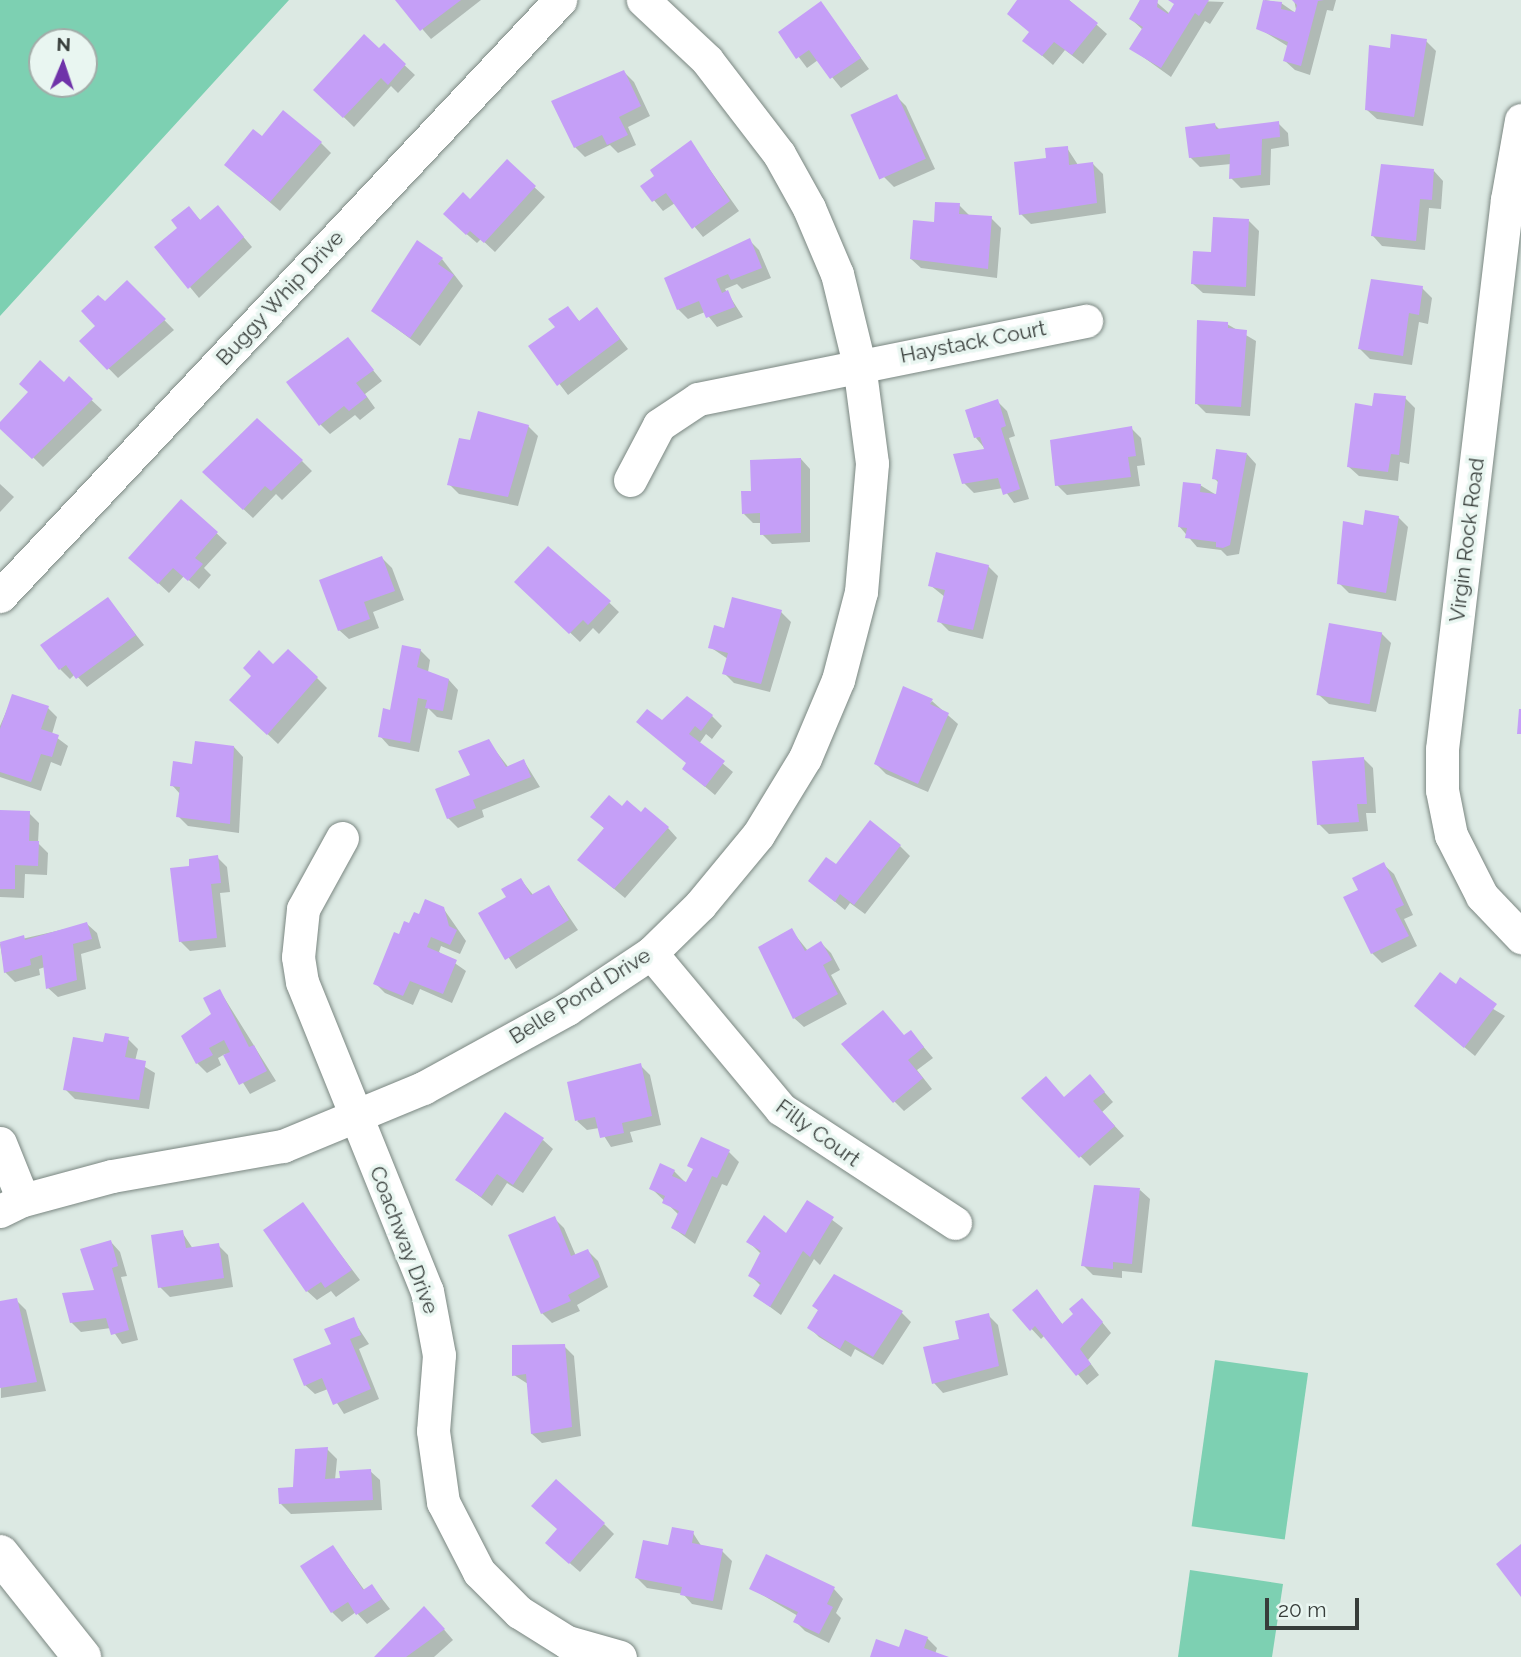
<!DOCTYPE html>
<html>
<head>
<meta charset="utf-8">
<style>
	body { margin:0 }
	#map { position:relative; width:1521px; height:1657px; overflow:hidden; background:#dce9e3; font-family:Raleway,sans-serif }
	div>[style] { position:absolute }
	.green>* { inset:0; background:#7dd0b2; transform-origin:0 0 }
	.shadow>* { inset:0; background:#0003 }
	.building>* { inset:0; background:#c59ff7; transform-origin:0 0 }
	.roads { filter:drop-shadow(0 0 2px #7b8782) drop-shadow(0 0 2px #7b8782) }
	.minor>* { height:33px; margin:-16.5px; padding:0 16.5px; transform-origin:16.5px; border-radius:16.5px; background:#fff }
	.secondary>* { height:38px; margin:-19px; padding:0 19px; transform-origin:19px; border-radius:19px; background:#fff }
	span { translate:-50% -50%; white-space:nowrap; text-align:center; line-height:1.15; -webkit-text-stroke:7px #e9f6f1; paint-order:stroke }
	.street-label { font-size:21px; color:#373d3a }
	.north { position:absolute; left:28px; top:28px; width:70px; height:70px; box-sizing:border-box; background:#e9f6f1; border:2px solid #a2aca8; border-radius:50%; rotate:2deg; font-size:19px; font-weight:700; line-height:28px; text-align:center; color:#373d3a }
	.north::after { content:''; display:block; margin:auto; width:24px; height:32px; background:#6f33a9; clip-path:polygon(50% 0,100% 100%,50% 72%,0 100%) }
	.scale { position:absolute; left:1265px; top:1598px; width:94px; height:32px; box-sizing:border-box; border:4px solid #373d3a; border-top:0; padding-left:9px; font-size:21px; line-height:24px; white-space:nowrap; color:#373d3a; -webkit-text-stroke:5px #e9f6f1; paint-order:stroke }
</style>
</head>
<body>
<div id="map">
	<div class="green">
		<div style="clip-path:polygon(evenodd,0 0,289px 0,0 316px,0 0,84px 42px,84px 84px,42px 84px,42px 42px,84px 42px)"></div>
		<div style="left:1215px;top:1360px;width:94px;height:168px;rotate:8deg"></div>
		<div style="clip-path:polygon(1190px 1570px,1283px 1584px,1272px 1657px,1178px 1657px)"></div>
	</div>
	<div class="shadow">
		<div style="clip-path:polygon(397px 0,481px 0,431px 39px)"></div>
		<div style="clip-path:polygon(1020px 0,1069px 0,1107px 34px,1083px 64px,1065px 50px,1053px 65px,1025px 41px,1031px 33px)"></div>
		<div style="clip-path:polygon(1140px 0,1154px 0,1170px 14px,1176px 5px,1172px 0,1224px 2px,1210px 24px,1205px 21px,1171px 77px,1132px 49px,1143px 30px,1131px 19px)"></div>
		<div style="clip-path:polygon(1265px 0,1281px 3px,1297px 14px,1294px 0,1336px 0,1333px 11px,1327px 10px,1310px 75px,1295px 70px,1285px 61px,1289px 47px,1258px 28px)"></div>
		<div style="clip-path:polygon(821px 4px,869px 69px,841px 88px,818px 60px,807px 68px,780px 32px)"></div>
		<div style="clip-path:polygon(1426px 41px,1436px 51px,1423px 126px,1377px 119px,1367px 110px,1391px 50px)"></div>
		<div style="clip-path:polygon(384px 46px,415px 75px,398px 93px,391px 86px,354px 127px,325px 99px)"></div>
		<div style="clip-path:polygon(624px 72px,634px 82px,650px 116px,628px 127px,636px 145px,618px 153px,610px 145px,585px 157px,575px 147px)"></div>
		<div style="clip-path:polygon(896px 96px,906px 106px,935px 169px,894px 187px,884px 177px,866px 138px)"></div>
		<div style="clip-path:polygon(1278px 123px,1288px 133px,1289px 146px,1271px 149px,1270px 185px,1241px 188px,1231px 178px,1231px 164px,1200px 167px,1190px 157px,1215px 125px,1220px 130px)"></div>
		<div style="clip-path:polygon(262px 138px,321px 143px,331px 153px,280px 211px,226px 165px)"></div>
		<div style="clip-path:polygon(691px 143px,739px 211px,703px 237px,675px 203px,663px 211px,643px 187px)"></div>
		<div style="clip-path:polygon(1067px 148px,1078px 165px,1093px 164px,1103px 174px,1106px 213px,1031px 224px,1021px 214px,1048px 160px)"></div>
		<div style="clip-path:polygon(507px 162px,545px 197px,495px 252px,481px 239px,477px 243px,455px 224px)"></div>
		<div style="clip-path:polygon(1434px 171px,1443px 181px,1441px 209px,1429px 208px,1425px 250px,1382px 246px,1373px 236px)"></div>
		<div style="clip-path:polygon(959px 205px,969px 215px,991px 218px,1001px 228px,997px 278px,921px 268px,911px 259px,936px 224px)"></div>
		<div style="clip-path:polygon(218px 207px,252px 247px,199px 298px,157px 247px,180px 229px,189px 208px,201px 221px)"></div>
		<div style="clip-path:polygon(1249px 221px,1259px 231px,1255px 296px,1203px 293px,1193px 284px,1212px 254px)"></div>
		<div style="clip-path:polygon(749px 240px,759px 250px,771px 278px,742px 289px,737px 284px,725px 289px,743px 317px,717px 327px,705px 312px,688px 319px,678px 309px)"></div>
		<div style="clip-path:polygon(442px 259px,463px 286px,420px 346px,373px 311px)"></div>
		<div style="clip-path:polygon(127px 282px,174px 330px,118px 378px,82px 341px,97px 326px,105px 304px)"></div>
		<div style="clip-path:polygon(1422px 288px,1432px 298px,1428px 324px,1419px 322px,1412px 365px,1370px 359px,1360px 349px)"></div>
		<div style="clip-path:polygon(567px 308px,580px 322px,597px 309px,628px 349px,568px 395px,531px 347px,557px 328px)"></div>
		<div style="clip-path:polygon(1227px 324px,1256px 341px,1250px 416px,1206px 413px,1196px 403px)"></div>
		<div style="clip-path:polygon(348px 340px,382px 381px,365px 394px,375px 408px,360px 420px,355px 415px,330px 434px,320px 424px)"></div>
		<div style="clip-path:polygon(69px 379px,102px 410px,43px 467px,0 425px,30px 392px,64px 385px)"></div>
		<div style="clip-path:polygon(1405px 398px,1415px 408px,1409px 464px,1400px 462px,1398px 481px,1359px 476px,1349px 467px,1374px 408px)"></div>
		<div style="clip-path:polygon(997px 401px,1007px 411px,1015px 436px,1009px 438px,1029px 499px,1014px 503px,1003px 488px,974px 493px,964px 483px,987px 451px,976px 438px)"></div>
		<div style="clip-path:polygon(528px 426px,538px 436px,518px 506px,459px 494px,449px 484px,471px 442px)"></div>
		<div style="clip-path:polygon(1131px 428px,1141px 438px,1145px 465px,1137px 466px,1140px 486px,1067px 495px,1057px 485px)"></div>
		<div style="clip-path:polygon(1247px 454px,1256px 464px,1239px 554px,1227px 556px,1221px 550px,1197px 547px,1179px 526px,1200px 485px,1218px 496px,1219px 483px,1214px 478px)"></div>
		<div style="clip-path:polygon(801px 459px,810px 469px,810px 542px,772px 544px,762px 534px,762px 523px,753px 523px,744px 514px,753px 492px)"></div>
		<div style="clip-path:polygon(302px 461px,312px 471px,282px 500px,276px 494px,253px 518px,214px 482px)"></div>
		<div style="clip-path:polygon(0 484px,14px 497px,0 512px)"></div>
		<div style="clip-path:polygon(182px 501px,227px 543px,204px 568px,211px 575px,199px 589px,184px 576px,169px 593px,141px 567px)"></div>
		<div style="clip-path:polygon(1398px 517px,1408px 527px,1396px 601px,1349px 593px,1339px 583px,1364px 527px)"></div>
		<div style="clip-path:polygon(382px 558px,392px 568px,404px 600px,373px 612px,379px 628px,349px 639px,339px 630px)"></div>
		<div style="clip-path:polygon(988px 566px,998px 576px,983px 639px,949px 631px,939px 621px,945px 597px,930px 585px)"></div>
		<div style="clip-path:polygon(517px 582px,590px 584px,619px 612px,599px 634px,593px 628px,580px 642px)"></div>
		<div style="clip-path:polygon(108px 599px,144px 645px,87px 687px,75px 674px,70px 679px,60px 669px)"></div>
		<div style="clip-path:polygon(781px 612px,791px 622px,770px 692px,734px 683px,724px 673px,728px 659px,710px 647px,725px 630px)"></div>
		<div style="clip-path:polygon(1381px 633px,1391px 643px,1376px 712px,1329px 704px,1319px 695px)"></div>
		<div style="clip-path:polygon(420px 650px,430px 660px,428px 672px,449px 680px,458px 690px,452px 720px,437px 717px,428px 708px,419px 752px,389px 746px,380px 736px)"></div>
		<div style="clip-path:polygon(273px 666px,317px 678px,327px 688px,278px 744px,241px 709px,254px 676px)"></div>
		<div style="clip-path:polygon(13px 696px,48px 708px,57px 717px,52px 734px,68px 746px,61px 766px,51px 762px,41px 791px,0 777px,0 726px)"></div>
		<div style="clip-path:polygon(932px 701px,958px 724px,928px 792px,886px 774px,876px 764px)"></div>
		<div style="clip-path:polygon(712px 716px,722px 726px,712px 739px,706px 734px,699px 744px,733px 772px,715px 795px,684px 769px,688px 764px,662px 722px)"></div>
		<div style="clip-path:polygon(488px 741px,509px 768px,524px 761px,540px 787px,482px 810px,484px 817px,458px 828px,448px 818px)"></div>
		<div style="clip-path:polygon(234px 747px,243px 757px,239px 833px,188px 826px,178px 816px,181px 795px,172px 785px)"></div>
		<div style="clip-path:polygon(1363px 758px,1373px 768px,1376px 813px,1366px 813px,1368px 831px,1329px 834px,1319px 824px)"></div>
		<div style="clip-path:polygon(623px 808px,668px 828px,677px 838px,625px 898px,579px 860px,605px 829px,593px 817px)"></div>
		<div style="clip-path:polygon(0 812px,29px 813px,39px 823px,38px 843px,48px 853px,47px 875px,25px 874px,24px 898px,0 897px)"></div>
		<div style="clip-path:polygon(900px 846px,910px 856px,865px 914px,850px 903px,845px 910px,810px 881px)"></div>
		<div style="clip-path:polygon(217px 857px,227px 867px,230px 892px,220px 893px,226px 947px,190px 951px,180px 941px,191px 867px)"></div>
		<div style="clip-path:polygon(1384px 865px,1394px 874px,1413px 915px,1404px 919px,1417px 946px,1382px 963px,1372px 953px,1361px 891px)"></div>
		<div style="clip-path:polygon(521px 880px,534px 896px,549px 887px,578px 930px,516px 969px,481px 914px,508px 898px)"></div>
		<div style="clip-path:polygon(443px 908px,466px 941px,460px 954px,441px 946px,439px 952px,466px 971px,452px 1003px,420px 989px,413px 1005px,385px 993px,375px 983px,400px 936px,420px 916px)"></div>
		<div style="clip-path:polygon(87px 924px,97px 933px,101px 948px,81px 954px,86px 989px,58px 997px,48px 988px,45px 967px,39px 969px,40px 975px,15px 982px,5px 972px,0 944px)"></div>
		<div style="clip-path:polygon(792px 931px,808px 951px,821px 943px,831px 953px,840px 970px,831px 975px,847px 1004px,804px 1027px,794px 1018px)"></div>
		<div style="clip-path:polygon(1456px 987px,1505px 1016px,1475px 1056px,1426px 1015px)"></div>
		<div style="clip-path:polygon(220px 991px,276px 1081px,250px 1094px,225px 1054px,218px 1058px,221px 1065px,207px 1073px,197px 1063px)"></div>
		<div style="clip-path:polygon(911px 1032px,933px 1058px,917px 1070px,932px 1089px,904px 1111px,894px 1101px,905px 1037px)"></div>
		<div style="clip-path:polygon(128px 1039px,138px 1049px,135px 1061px,155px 1073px,149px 1109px,75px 1099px,65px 1089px,105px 1045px)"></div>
		<div style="clip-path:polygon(640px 1065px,650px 1075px,661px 1125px,630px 1132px,633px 1142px,611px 1147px,599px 1128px,587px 1130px,577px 1121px)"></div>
		<div style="clip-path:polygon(1099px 1086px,1113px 1102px,1102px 1112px,1124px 1136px,1090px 1166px,1023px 1098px,1065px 1098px)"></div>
		<div style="clip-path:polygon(543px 1140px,553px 1149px,523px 1193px,507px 1183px,492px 1206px,458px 1180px)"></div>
		<div style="clip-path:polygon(729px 1152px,739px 1162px,727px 1186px,722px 1184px,695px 1244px,673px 1228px,679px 1215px,651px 1188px,674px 1171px,687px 1184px)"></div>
		<div style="clip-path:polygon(1140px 1190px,1150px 1199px,1142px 1273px,1122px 1271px,1122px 1278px,1093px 1275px,1083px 1265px)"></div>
		<div style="clip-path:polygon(808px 1202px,843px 1228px,820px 1265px,814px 1259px,781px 1315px,755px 1296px,761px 1286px,750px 1275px,761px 1254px,749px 1242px,787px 1236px)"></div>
		<div style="clip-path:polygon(303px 1205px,360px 1280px,336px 1297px,331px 1291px,317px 1300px,307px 1291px)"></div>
		<div style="clip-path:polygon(554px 1218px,564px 1228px,576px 1256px,588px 1251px,598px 1261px,608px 1287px,577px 1305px,580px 1311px,552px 1323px,542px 1313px)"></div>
		<div style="clip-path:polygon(182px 1232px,193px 1249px,218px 1245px,228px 1255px,233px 1287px,170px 1297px,160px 1287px)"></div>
		<div style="clip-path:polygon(111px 1242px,120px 1252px,127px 1276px,121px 1277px,138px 1340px,122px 1344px,111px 1328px,81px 1332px,71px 1322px,96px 1291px)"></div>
		<div style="clip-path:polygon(1037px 1292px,1063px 1325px,1092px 1310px,1111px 1333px,1088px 1360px,1099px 1375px,1087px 1385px,1045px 1335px,1041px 1339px,1014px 1310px)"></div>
		<div style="clip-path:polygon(16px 1300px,26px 1310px,46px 1391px,1px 1398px,0 1303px)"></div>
		<div style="clip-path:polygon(814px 1306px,901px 1312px,911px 1322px,883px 1365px,855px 1349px,851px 1357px,819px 1337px,809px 1327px,819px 1311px)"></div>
		<div style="clip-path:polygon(988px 1315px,998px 1325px,1008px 1375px,943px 1393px,934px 1383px,961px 1341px)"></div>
		<div style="clip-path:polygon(353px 1320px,369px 1344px,359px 1349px,379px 1399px,344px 1414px,328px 1389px,315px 1394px,305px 1385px)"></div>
		<div style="clip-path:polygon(564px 1346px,574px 1356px,581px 1436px,542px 1443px,532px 1434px,528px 1384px,514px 1375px)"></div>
		<div style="clip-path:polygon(327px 1449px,337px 1459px,335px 1480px,370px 1471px,380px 1480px,382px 1510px,291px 1514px,281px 1504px)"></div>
		<div style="clip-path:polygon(604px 1524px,614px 1534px,580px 1572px,557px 1552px)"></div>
		<div style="clip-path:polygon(693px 1533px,702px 1547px,722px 1551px,732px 1561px,722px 1610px,692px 1604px,683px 1594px,647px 1588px,637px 1578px,669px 1547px)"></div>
		<div style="clip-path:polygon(333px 1547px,365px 1591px,372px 1586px,390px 1609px,367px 1624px,356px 1612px,342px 1622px,332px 1612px)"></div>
		<div style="clip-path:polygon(752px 1589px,834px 1589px,843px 1599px,836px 1613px,841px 1618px,829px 1643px,805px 1631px,795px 1621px,798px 1616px)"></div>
		<div style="clip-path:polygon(434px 1618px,453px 1640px,434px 1657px,375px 1657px)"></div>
		<div style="clip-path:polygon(927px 1638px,937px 1648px,935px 1654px,944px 1657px,872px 1657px)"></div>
	</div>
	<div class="building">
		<div style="clip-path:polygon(395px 0,461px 0,420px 31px)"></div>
		<div style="clip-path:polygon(1017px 0,1069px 0,1098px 23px,1072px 55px,1054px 42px,1042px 56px,1022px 41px,1029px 32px,1007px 14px)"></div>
		<div style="clip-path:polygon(1140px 0,1158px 0,1157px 7px,1168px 14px,1174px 4px,1168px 0,1209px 0,1199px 16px,1195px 13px,1161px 68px,1129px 49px,1143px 27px,1129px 19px)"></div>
		<div style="clip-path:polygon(1263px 0,1282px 2px,1281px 9px,1295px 12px,1297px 5px,1292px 0,1324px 0,1318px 1px,1301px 66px,1283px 61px,1288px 42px,1256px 29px)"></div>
		<div style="clip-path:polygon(821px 1px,861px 58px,830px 79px,809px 50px,796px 59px,778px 32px)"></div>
		<div style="clip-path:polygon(364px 34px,379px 48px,384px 43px,406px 64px,388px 85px,381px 78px,343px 118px,313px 90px)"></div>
		<div style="clip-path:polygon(1391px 34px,1427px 39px,1414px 117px,1365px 110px,1369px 45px,1390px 48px)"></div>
		<div style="clip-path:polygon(624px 70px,641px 106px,619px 117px,628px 135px,607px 145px,602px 135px,574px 148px,551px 101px)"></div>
		<div style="left:897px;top:94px;width:71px;height:51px;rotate:66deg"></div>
		<div style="clip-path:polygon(283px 110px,322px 142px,270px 202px,224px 165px,253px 129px,262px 136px)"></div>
		<div style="clip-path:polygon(1279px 121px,1280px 137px,1262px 139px,1261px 175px,1229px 179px,1230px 154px,1189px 158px,1185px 127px,1215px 123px,1216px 129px)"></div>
		<div style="clip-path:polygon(691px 140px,730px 201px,692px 229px,666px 193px,652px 202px,640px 186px,654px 176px,650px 170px)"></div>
		<div style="clip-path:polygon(1068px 146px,1069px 165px,1093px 162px,1097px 203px,1019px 215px,1014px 162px,1046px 158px,1045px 148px)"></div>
		<div style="clip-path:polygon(507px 159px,536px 186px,484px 243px,470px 231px,466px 235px,443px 214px,463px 192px,470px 199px)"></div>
		<div style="clip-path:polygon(1381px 164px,1434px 169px,1432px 200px,1420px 199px,1416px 241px,1371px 236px)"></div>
		<div style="clip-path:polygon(935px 202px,960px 203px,959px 214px,992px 216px,988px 269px,910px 259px,913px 220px,934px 222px)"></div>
		<div style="clip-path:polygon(218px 205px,244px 237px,188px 289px,154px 247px,177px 228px,171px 220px,189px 206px,200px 220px)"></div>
		<div style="clip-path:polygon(1213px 217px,1249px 219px,1246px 287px,1191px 284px,1193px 251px,1211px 252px)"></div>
		<div style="clip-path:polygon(750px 238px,762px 268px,731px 280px,728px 274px,716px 279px,722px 293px,728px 290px,735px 307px,706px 318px,699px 301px,677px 310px,664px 278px)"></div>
		<div style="clip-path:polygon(417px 240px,443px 258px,438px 264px,454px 275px,410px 338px,371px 311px)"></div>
		<div style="clip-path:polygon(1371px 279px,1423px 286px,1419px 315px,1409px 313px,1403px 356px,1358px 349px)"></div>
		<div style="clip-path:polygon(127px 280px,166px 319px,107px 370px,79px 341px,95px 326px,81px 311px,98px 295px,105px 301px)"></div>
		<div style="clip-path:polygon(568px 306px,579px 321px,597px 307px,620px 339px,557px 386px,528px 346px,555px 327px,548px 319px)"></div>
		<div style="clip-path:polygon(1197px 320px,1228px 322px,1228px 328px,1247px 330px,1241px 407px,1195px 404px)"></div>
		<div style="clip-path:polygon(348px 337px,374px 370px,356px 383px,367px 397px,349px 411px,344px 406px,319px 426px,286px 382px)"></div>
		<div style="clip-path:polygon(40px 360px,64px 382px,69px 376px,93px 399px,32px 459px,0 429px,0 422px,28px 392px,19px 384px)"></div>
		<div style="clip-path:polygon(1374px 393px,1406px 396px,1399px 455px,1391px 454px,1388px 472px,1347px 467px,1355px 403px,1372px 406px)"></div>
		<div style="clip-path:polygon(998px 399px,1006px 426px,1001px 428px,1020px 489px,1003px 495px,998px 478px,962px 484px,953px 454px,984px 449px,980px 437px,974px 438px,965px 410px)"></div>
		<div style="clip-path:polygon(478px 411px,529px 425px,508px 497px,447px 485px,459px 438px,470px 440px)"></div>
		<div style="clip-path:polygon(257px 418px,303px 460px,271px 491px,265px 486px,243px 510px,202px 472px)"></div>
		<div style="clip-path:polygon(1132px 426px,1136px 456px,1128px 457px,1131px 477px,1055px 486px,1050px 440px)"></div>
		<div style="clip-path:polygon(1216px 449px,1247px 453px,1230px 545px,1223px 548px,1216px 547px,1216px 542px,1185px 538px,1187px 528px,1178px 527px,1183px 482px,1201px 484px,1200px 492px,1216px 494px,1218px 480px,1212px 479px)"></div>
		<div style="clip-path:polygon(801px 458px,801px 533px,760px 535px,760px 513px,742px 514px,741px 491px,751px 491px,750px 460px)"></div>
		<div style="clip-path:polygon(181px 499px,218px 532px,195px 558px,203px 564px,188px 581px,173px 568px,158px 584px,128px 558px)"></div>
		<div style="clip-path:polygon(1365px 510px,1399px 516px,1386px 593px,1337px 584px,1343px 521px,1363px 525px)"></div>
		<div style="clip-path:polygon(548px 546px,611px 601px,588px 625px,583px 620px,569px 634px,514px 582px)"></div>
		<div style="clip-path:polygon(936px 552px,989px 565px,973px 630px,937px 622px,945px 590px,928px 586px)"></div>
		<div style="clip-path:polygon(382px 556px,395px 591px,364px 602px,370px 619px,338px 631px,319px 580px)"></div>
		<div style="clip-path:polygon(108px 597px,136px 635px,76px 679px,66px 665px,59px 670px,40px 645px)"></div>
		<div style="clip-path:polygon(732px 597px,782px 610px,761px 684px,722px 674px,728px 653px,708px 648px,714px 625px,724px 628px)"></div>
		<div style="left:1329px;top:623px;width:54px;height:73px;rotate:10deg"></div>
		<div style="clip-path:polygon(402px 645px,421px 649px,417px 667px,449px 679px,443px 711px,425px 708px,427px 700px,418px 698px,410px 743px,378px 737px,383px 708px,390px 710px)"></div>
		<div style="clip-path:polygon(288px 649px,318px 677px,267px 735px,229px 700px,251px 676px,243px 668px,259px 650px,273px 664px)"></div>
		<div style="clip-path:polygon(903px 686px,933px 699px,930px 704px,949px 713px,918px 784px,874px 764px)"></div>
		<div style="clip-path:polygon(12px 694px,49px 706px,41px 729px,59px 735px,52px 757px,41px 754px,31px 782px,0 772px,0 729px)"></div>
		<div style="clip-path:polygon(687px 696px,713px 715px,701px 731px,695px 726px,689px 734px,725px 761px,705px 787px,682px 769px,686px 763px,636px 722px,647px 709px,662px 720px)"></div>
		<div style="clip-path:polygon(1519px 709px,1521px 709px,1521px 734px,1517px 734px)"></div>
		<div style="clip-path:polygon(489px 739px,506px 767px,524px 759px,531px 777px,473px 800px,476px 808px,447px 819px,435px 789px,470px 775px,458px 751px)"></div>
		<div style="clip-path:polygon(195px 741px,234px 746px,230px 824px,176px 817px,180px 787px,170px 786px,173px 761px,192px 764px)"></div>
		<div style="clip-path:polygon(1364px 757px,1367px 804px,1357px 804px,1359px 822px,1317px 825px,1312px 761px)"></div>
		<div style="clip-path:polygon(609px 795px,622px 806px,627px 800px,641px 812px,645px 807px,669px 827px,614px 889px,577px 860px,604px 828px,590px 817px)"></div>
		<div style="clip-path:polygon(0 810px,30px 811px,29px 841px,39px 841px,38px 866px,15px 865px,15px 889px,0 889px)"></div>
		<div style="clip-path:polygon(870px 820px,901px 845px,854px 905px,840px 894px,835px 902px,808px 881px,826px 857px,836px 864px)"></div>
		<div style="clip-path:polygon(218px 855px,221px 883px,211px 884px,217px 938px,179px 942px,170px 868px,189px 866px,189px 859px)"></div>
		<div style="clip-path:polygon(1384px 862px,1404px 905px,1395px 909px,1409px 936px,1371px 954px,1343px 897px,1358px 890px,1352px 878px)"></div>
		<div style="clip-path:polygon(521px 878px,531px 895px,549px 885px,569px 920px,505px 960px,478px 913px,506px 897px,501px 889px)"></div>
		<div style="clip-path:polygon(425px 899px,444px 907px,449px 926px,457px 930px,450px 945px,431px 937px,427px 947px,457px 960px,443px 994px,410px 981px,403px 996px,373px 984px,394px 932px,399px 934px,404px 921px,409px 923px,414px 912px,419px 914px)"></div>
		<div style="clip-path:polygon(87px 922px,92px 939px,73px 944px,77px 980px,46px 989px,42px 955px,30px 959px,31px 965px,4px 973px,0 942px,24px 935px,25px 940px)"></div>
		<div style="clip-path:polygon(792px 928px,805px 951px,821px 941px,832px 960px,823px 965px,838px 994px,793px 1019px,758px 947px)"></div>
		<div style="clip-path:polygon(1440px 972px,1456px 984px,1460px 977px,1497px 1004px,1464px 1048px,1414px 1006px)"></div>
		<div style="clip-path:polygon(220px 989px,249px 1047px,254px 1045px,267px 1071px,239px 1085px,223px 1055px,230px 1052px,224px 1040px,209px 1048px,213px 1055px,196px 1064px,181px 1036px,211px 1014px,203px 998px)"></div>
		<div style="clip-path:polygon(883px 1010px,904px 1035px,911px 1030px,924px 1047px,908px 1060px,923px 1078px,893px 1103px,841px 1044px)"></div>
		<div style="clip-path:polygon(105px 1033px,129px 1037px,125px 1057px,146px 1061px,139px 1100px,63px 1090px,73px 1037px,103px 1042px)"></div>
		<div style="clip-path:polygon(641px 1063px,652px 1116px,622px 1123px,624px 1133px,600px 1138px,595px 1117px,575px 1121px,567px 1082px)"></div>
		<div style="clip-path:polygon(1090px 1074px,1105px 1092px,1093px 1101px,1115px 1126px,1079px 1158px,1021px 1098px,1046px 1076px,1064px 1097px)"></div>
		<div style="clip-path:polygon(505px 1112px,544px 1138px,513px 1185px,497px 1174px,481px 1197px,455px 1180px)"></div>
		<div style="clip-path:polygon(701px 1137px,730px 1150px,717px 1178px,712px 1176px,685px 1235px,671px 1228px,679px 1211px,662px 1203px,665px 1196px,649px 1189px,660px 1163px,675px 1170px,672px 1176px,686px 1182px,693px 1169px,687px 1166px)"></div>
		<div style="clip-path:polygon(1094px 1185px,1140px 1188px,1132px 1264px,1113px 1262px,1113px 1269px,1081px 1266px)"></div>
		<div style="clip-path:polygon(807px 1200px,834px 1217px,810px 1257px,803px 1251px,770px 1307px,753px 1296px,761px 1283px,748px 1276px,761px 1251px,746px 1242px,764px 1215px,786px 1233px)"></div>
		<div style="clip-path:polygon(303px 1202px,352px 1270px,325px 1288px,321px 1282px,306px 1292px,263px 1230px)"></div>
		<div style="clip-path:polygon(555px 1216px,571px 1256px,588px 1249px,600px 1277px,568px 1295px,571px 1301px,541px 1314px,508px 1235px)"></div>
		<div style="clip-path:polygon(183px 1230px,186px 1248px,219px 1243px,224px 1278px,158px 1288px,151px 1235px)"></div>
		<div style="clip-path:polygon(111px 1240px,118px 1266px,112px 1268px,129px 1330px,111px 1335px,106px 1318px,70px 1323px,62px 1293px,94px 1290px,80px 1249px)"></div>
		<div style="clip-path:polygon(834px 1274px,903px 1311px,873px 1357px,845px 1340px,840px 1349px,807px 1328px,818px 1310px,812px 1306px)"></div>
		<div style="clip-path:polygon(1037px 1289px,1062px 1324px,1073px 1314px,1069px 1309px,1082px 1298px,1103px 1322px,1080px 1349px,1091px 1364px,1076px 1376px,1035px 1326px,1030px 1331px,1012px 1310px)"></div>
		<div style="clip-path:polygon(17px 1298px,37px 1382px,0 1388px,0 1301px)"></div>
		<div style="clip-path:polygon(989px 1313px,999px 1366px,932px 1384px,923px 1347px,959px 1339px,955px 1321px)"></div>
		<div style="clip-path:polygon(354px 1317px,361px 1335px,350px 1339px,371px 1389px,333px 1405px,322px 1378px,304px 1386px,293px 1359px,331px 1344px,324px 1329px)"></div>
		<div style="clip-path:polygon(565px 1344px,572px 1427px,531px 1434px,526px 1374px,512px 1376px,512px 1345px)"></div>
		<div style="clip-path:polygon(328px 1447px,325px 1479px,340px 1478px,339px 1471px,371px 1469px,373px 1500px,279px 1504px,278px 1488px,293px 1487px,295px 1449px)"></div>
		<div style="clip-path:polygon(556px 1479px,605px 1523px,569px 1564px,545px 1543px,557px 1529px,531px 1506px)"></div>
		<div style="clip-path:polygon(672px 1527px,694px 1531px,692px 1543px,723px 1549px,713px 1601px,680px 1595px,682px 1587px,635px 1578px,643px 1540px,668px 1545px)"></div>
		<div style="clip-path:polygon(1521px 1544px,1521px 1597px,1496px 1564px)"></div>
		<div style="clip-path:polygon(333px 1545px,363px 1590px,372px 1584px,382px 1599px,356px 1615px,348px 1602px,331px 1613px,300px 1566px)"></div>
		<div style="clip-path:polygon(766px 1554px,835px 1587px,827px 1604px,833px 1607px,819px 1634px,793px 1622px,798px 1612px,749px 1589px)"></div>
		<div style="clip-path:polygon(424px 1606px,445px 1629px,406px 1657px,374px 1657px)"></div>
		<div style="clip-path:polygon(905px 1629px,928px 1637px,924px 1648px,949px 1657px,870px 1657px,876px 1639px,899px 1647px)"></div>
	</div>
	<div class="roads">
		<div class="minor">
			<div style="left:1521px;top:120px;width:80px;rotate:100deg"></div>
			<div style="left:1507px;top:199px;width:554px;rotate:96.74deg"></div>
			<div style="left:1442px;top:749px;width:41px;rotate:90deg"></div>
			<div style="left:1442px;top:790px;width:46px;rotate:78.7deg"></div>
			<div style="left:1451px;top:835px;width:68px;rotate:63.1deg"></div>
			<div style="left:1482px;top:896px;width:57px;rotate:46.4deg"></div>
			<div style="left:630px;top:480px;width:62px;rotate:-62.2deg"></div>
			<div style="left:659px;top:425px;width:47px;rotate:-33.7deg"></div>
			<div style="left:698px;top:399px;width:396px;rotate:-11.4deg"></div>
			<div style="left:0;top:596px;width:818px;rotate:-46.78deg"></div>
			<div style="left:342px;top:838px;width:81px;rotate:118.8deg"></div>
			<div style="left:303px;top:909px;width:48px;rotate:95.9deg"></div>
			<div style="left:298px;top:957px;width:25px;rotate:81deg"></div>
			<div style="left:302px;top:982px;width:333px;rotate:68deg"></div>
			<div style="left:427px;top:1291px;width:65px;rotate:79.4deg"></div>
			<div style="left:439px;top:1355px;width:76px;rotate:94.5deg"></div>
			<div style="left:433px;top:1431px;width:72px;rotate:82deg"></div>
			<div style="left:443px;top:1502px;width:79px;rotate:62.8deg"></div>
			<div style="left:479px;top:1572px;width:57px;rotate:45deg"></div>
			<div style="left:519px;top:1612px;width:57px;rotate:32deg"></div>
			<div style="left:567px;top:1642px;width:55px;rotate:15.8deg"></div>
			<div style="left:651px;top:953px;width:203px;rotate:50.2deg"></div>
			<div style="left:781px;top:1109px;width:208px;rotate:33.2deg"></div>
			<div style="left:0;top:1143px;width:61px;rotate:68deg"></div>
			<div style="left:0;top:1211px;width:25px;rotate:-26deg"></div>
			<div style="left:23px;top:1200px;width:92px;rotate:-15.1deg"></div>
			<div style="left:112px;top:1176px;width:174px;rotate:-10deg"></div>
			<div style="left:283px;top:1146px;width:152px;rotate:-22.5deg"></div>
			<div style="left:423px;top:1088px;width:164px;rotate:-28.7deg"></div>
			<div style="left:567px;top:1009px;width:101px;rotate:-33.7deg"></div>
			<div style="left:651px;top:953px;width:69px;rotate:-44.4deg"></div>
			<div style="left:700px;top:905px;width:91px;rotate:-50.4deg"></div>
			<div style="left:758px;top:835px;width:90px;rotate:-58.6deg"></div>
			<div style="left:805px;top:758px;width:85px;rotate:-67.1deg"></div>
			<div style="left:838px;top:680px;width:91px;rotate:-75.4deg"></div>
			<div style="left:861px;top:592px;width:129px;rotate:-85.1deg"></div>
			<div style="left:872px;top:463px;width:100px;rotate:-97.5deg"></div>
			<div style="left:859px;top:364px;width:93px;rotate:-103.7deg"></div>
			<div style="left:837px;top:274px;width:72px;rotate:-113deg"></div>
			<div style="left:809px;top:208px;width:62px;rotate:-119.1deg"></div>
			<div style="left:779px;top:154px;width:118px;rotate:-127.5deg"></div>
			<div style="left:707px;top:60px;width:88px;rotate:-136.8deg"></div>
		</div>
		<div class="secondary">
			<div style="left:0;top:1554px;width:132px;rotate:51.5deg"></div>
		</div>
	</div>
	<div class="street-label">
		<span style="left:280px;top:298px;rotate:-47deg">Buggy Whip Drive</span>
		<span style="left:973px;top:342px;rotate:-11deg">Haystack Court</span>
		<span style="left:1467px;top:540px;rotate:-83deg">Virgin Rock Road</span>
		<span style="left:580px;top:996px;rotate:-32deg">Belle Pond Drive</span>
		<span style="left:818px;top:1133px;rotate:36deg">Filly Court</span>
		<span style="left:404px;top:1240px;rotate:69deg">Coachway Drive</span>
	</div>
	<div class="north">N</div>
	<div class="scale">20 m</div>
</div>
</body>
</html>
